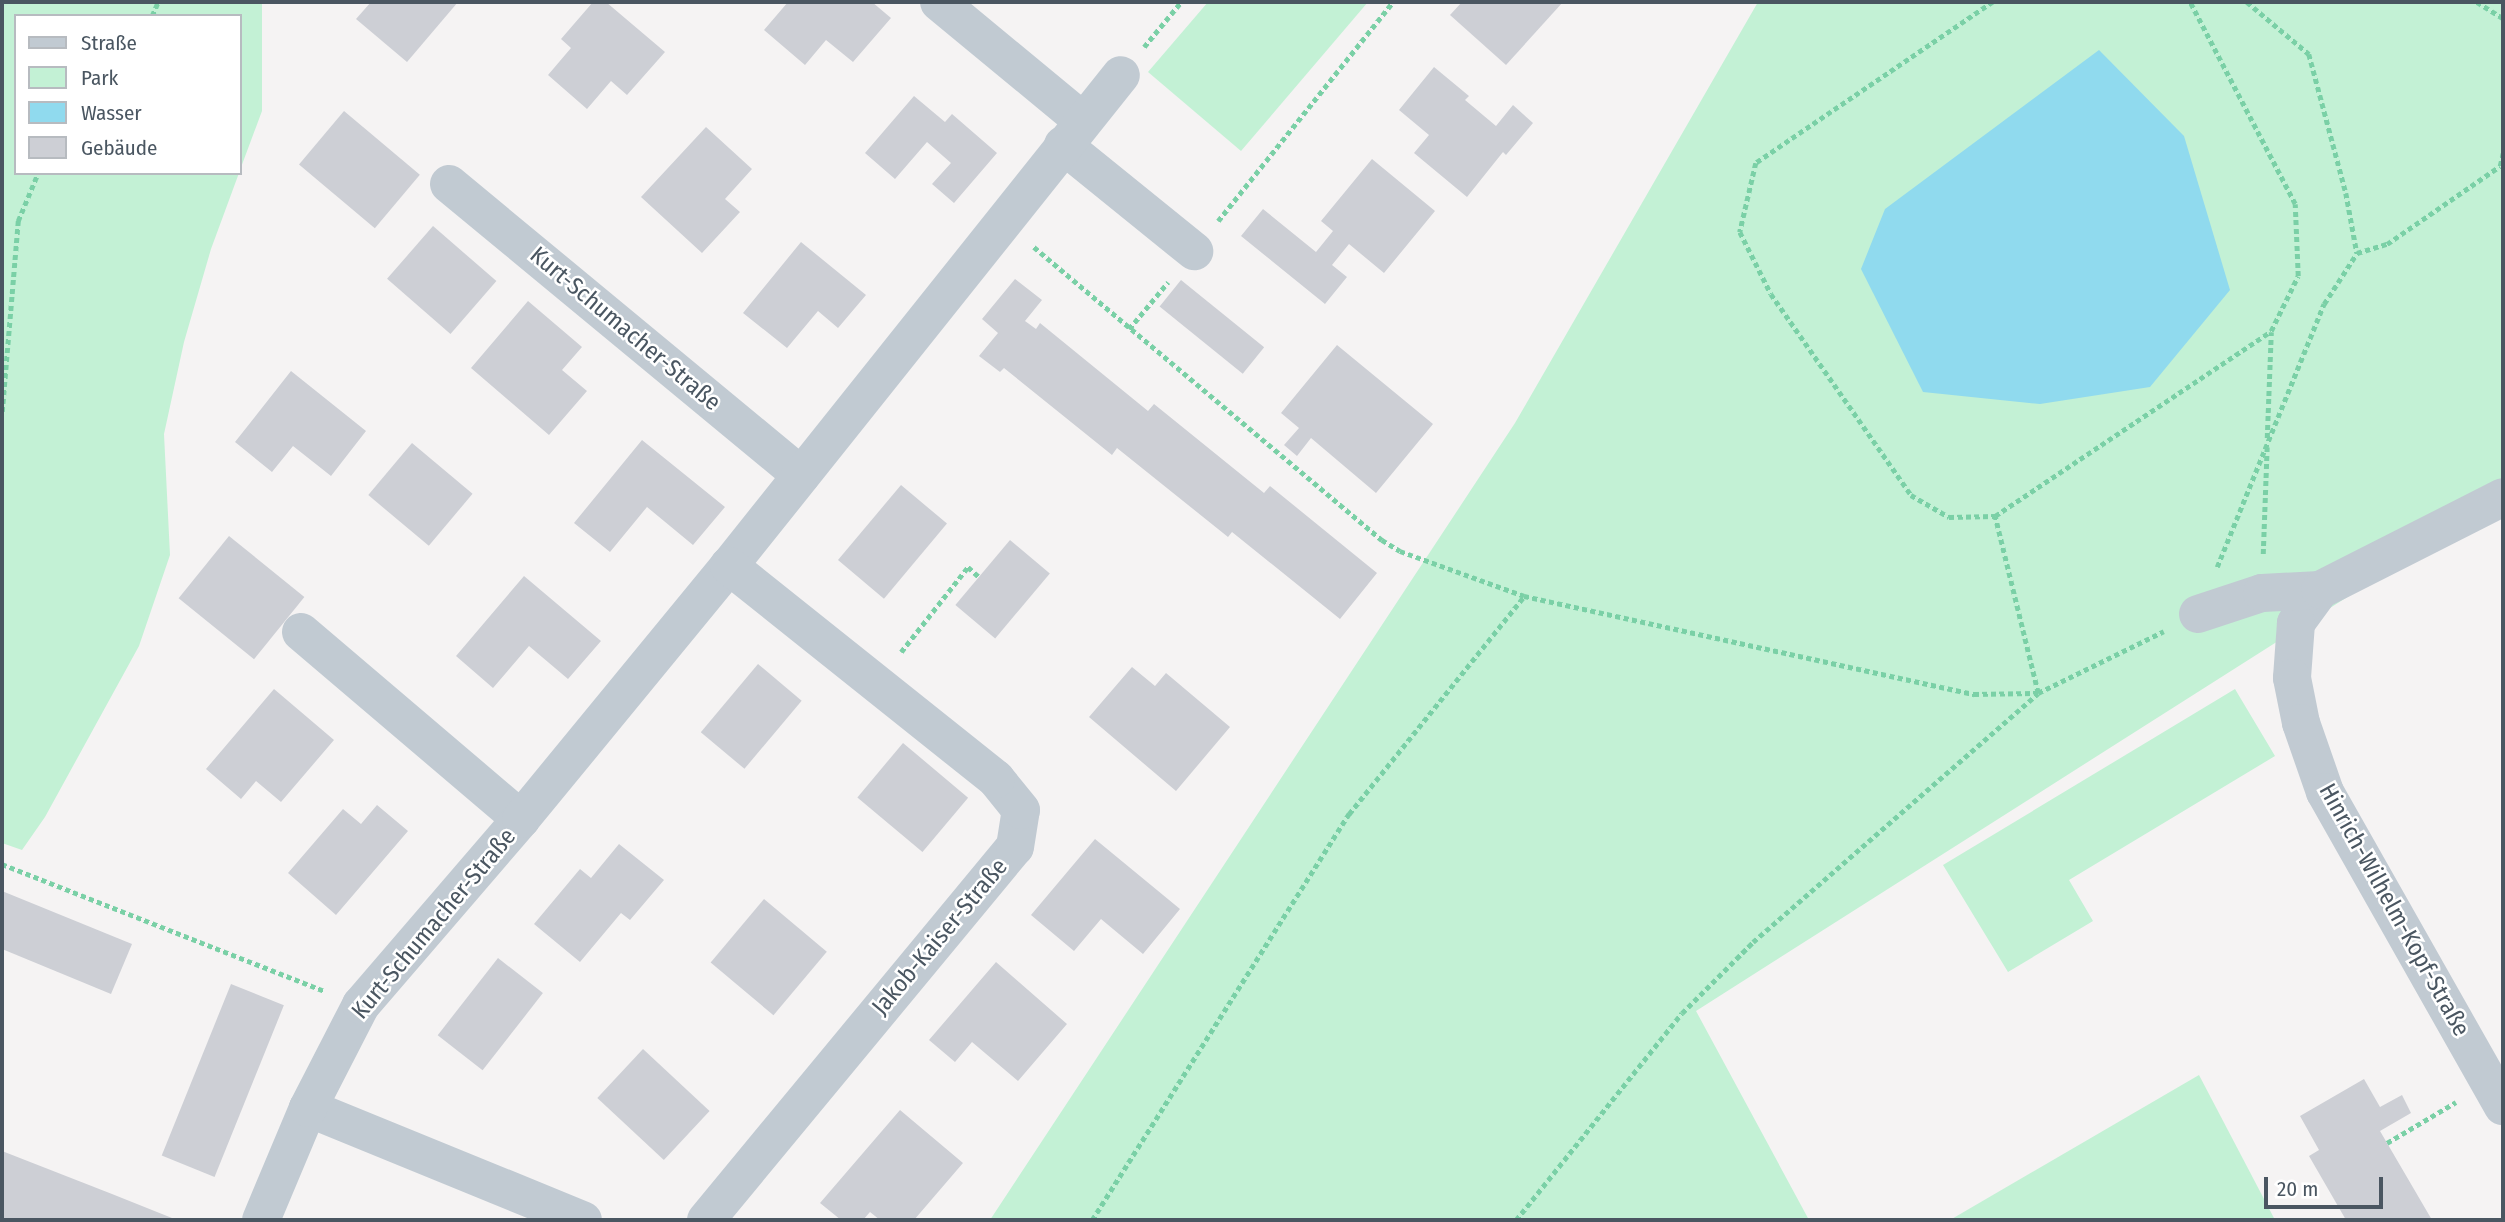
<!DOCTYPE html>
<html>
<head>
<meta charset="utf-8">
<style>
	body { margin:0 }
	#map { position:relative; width:2505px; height:1222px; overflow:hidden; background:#f5f3f3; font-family:"Fira Sans Condensed",sans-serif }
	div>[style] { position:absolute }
	.green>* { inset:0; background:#c3f1d5 }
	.water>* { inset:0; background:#90daee }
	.building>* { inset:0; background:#cdcfd5; transform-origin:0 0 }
	.path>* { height:4.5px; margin-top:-2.25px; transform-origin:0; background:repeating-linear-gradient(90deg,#7ad0a6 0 5px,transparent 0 8.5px) }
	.minor>* { height:38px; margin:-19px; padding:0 19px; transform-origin:19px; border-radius:19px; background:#c1cad2 }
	span { translate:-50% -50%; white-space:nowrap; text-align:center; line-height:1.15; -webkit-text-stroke:5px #fff; paint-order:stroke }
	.street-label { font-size:24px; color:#4a5661 }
	.frame { position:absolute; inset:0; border:4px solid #4a5661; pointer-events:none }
	.legend { position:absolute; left:14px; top:14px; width:228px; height:161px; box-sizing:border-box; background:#fff; border:2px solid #b7bbc0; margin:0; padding:9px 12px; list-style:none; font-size:21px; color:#4a5661 }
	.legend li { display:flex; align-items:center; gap:14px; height:35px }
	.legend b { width:35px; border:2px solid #b7bbc0 }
	.scale { position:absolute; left:2264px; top:1177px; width:119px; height:32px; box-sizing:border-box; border:4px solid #4a5661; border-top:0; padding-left:9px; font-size:21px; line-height:24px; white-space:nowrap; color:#4a5661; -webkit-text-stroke:5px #fff; paint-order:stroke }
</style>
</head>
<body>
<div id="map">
	<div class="green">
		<div style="clip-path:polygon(2px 2px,262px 2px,262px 111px,240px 170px,240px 16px,16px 16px,16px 173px,239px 173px,211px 249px,184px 342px,164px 434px,170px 555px,139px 646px,45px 817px,22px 850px,2px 843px)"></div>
		<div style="clip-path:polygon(1208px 2px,1368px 2px,1241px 151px,1148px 72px)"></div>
		<div style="clip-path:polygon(1758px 2px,2503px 2px,2503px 498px,1696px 1011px,1809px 1220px,990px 1220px,1515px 423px)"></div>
		<div style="clip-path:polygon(2235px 689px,2275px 756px,2069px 880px,2093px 921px,2008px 972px,1943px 865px)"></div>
		<div style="clip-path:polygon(2199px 1075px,2275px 1220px,1950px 1220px)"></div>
	</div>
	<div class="water">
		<div style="clip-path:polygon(2099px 50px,2184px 136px,2230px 290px,2150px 387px,2040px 404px,1923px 392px,1861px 269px,1885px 209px)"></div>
	</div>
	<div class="building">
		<div style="clip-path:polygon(371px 2px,458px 2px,407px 62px,356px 19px)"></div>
		<div style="clip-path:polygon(593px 2px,606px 2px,665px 52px,627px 95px,611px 81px,587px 109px,548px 75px,571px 48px,561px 39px)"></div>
		<div style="clip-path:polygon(788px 2px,872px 2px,891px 18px,853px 62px,826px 40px,805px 65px,764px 30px)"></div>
		<div style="clip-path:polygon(1462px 2px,1563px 2px,1506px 65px,1450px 15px)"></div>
		<div style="clip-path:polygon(1434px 67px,1469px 96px,1465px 100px,1496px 126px,1513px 105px,1533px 123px,1506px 155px,1503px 152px,1467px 197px,1414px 153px,1429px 135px,1399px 110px)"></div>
		<div style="clip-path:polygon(914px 96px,945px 122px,952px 114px,997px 153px,954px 203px,932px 184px,951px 163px,927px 142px,895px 179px,865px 153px)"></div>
		<div style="left:344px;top:111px;width:99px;height:70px;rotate:40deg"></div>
		<div style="clip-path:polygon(706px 127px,752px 169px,725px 199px,740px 212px,702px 253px,641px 197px)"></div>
		<div style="clip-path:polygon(1372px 159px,1435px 211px,1384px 273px,1349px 244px,1332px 265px,1347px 277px,1325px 304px,1241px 236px,1263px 209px,1316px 252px,1333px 231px,1321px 221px)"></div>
		<div style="left:433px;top:226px;width:84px;height:70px;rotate:41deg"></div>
		<div style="clip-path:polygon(801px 242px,866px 295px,838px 328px,818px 311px,787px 348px,743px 313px)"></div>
		<div style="clip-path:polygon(1015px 279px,1042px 300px,1025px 321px,1036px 329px,1040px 323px,1148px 411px,1154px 404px,1264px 493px,1270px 486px,1377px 573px,1340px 619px,1232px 532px,1228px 537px,1117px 448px,1112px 455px,1004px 368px,1000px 372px,979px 356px,998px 333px,982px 319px)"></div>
		<div style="left:1181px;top:280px;width:107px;height:34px;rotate:39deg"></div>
		<div style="clip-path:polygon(528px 301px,582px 347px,562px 370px,587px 391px,549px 435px,471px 368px)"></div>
		<div style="clip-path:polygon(1337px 345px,1433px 424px,1376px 493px,1311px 438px,1297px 456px,1284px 445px,1299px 428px,1281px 413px)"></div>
		<div style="clip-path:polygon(291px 371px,366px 431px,331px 476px,293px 446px,272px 472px,235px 442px)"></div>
		<div style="clip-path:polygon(642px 440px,725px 507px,693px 545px,647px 507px,610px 552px,574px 523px)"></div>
		<div style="left:412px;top:443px;width:79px;height:68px;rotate:40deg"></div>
		<div style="left:901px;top:485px;width:60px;height:98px;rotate:40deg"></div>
		<div style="left:229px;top:536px;width:97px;height:80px;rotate:39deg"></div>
		<div style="left:1010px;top:540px;width:52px;height:85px;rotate:40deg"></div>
		<div style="clip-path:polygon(524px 576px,601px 641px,568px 679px,529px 646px,493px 688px,456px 656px)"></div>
		<div style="left:758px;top:664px;width:57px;height:89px;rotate:40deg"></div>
		<div style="clip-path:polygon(1132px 667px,1155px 686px,1166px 673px,1230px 727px,1176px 791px,1089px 717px)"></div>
		<div style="clip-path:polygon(274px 689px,334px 740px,281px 802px,256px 781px,241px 799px,206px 769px)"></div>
		<div style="left:903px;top:743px;width:85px;height:71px;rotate:40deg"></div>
		<div style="clip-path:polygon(377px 805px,408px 831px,336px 915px,288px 873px,343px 809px,361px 824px)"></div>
		<div style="clip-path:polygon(1095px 839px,1180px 909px,1143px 954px,1101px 919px,1074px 951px,1031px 915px)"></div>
		<div style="clip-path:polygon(619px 844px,664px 880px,630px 920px,621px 913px,580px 962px,534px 924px,580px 869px,591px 878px)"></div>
		<div style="clip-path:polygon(2px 891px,132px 944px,111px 994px,2px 949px)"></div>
		<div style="left:764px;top:899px;width:82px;height:83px;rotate:40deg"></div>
		<div style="left:498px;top:958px;width:57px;height:98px;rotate:38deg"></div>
		<div style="clip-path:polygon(996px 962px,1067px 1024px,1018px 1081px,972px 1042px,955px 1062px,929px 1040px)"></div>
		<div style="left:231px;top:984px;width:57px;height:185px;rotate:22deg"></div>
		<div style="left:643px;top:1049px;width:91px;height:67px;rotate:43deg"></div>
		<div style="clip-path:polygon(2364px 1079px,2380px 1107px,2402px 1095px,2411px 1113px,2380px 1131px,2432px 1220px,2346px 1220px,2309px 1156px,2319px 1150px,2300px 1116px)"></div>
		<div style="clip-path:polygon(900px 1110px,963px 1163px,914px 1220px,880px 1220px,870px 1212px,863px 1220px,841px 1220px,820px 1203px)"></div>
		<div style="clip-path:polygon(2px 1151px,112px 1194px,177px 1220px,2px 1220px)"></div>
	</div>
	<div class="path">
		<div style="left:1993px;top:2px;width:287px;rotate:145.8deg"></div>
		<div style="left:1756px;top:163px;width:71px;rotate:103.1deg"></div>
		<div style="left:1740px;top:232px;width:69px;rotate:63.4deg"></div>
		<div style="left:1771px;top:294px;width:245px;rotate:55.1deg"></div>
		<div style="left:1911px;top:495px;width:44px;rotate:30.1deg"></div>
		<div style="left:1949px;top:517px;width:46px;rotate:-1.2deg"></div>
		<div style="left:1995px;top:516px;width:332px;rotate:-33.8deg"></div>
		<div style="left:2271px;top:331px;width:61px;rotate:-63.9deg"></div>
		<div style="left:2298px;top:276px;width:72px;rotate:-92.4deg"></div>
		<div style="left:2295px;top:204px;width:228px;rotate:-117.5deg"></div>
		<div style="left:2247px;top:2px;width:81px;rotate:40deg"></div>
		<div style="left:2309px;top:54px;width:144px;rotate:75.1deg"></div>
		<div style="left:2346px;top:193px;width:61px;rotate:79.6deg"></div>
		<div style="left:2477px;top:2px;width:31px;rotate:32deg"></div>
		<div style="left:152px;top:16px;width:15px;rotate:-67deg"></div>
		<div style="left:1144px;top:47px;width:58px;rotate:-50.6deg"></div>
		<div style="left:1218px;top:221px;width:280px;rotate:-51.4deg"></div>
		<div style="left:1034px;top:247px;width:455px;rotate:40.1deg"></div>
		<div style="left:1382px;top:540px;width:21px;rotate:31deg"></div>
		<div style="left:1400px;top:551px;width:132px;rotate:19.9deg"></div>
		<div style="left:1524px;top:596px;width:461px;rotate:12.3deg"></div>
		<div style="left:1974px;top:694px;width:64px;rotate:-0.9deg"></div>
		<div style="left:2038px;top:693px;width:182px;rotate:-103.7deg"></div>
		<div style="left:1129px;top:329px;width:61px;rotate:-50.3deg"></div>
		<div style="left:2px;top:412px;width:192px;rotate:-85.2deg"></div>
		<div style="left:18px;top:221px;width:52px;rotate:-67.4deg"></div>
		<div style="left:2267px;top:438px;width:106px;rotate:-87.8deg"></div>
		<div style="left:2263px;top:554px;width:107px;rotate:-87.9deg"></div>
		<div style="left:2217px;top:567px;width:284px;rotate:-67.9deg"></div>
		<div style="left:2324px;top:304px;width:61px;rotate:-57.1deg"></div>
		<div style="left:2357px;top:253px;width:31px;rotate:-17deg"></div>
		<div style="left:2387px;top:244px;width:137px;rotate:-34.6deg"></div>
		<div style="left:2500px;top:166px;width:13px;rotate:-77deg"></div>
		<div style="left:901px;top:652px;width:108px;rotate:-51.8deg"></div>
		<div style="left:968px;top:567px;width:15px;rotate:42deg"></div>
		<div style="left:2px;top:864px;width:346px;rotate:21.5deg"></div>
		<div style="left:2387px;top:1143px;width:80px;rotate:-30.7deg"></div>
		<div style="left:1092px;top:1220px;width:481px;rotate:-57.7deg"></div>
		<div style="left:1349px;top:814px;width:280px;rotate:-51.2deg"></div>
		<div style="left:1516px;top:1220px;width:265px;rotate:-51.3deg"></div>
		<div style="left:1682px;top:1013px;width:100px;rotate:-45deg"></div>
		<div style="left:1753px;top:942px;width:378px;rotate:-41.1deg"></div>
		<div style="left:2038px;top:693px;width:140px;rotate:-26.2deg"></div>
	</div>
	<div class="minor">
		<div style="left:939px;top:2px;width:187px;rotate:39.6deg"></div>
		<div style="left:1063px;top:145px;width:169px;rotate:39deg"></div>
		<div style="left:449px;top:184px;width:457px;rotate:39.6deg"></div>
		<div style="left:2320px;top:590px;width:41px;rotate:126deg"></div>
		<div style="left:2296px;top:623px;width:55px;rotate:94.2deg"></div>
		<div style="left:2292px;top:678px;width:46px;rotate:78.7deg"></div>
		<div style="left:2301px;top:723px;width:73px;rotate:70.8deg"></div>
		<div style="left:2325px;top:792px;width:361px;rotate:60.5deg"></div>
		<div style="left:2198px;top:614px;width:67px;rotate:-18.2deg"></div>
		<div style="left:2262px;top:593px;width:58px;rotate:-3deg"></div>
		<div style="left:2320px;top:590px;width:205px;rotate:-26.9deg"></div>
		<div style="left:301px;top:632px;width:289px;rotate:40.4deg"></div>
		<div style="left:308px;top:1108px;width:297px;rotate:22.2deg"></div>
		<div style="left:261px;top:1220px;width:121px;rotate:-67.2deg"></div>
		<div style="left:308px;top:1108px;width:116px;rotate:-62.8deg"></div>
		<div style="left:361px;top:1005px;width:245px;rotate:-49.3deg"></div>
		<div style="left:521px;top:819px;width:328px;rotate:-50.6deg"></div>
		<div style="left:729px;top:566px;width:628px;rotate:-51.4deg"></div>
		<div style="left:706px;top:1220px;width:484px;rotate:-50.4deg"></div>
		<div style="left:1015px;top:847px;width:37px;rotate:-81deg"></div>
		<div style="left:1021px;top:810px;width:40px;rotate:-129deg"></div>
		<div style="left:996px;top:779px;width:342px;rotate:-141.4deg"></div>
	</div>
	<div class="street-label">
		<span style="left:625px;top:329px;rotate:40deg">Kurt-Schumacher-Straße</span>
		<span style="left:2394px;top:910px;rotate:61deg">Hinrich-Wilhelm-Kopf-Straße</span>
		<span style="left:434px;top:924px;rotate:-50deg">Kurt-Schumacher-Straße</span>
		<span style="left:940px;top:937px;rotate:-50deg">Jakob-Kaiser-Straße</span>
	</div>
	<div class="frame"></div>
	<ul class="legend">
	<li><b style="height:9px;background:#c1cad2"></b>Straße</li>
	<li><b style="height:19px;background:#c3f1d5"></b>Park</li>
	<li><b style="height:19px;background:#90daee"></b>Wasser</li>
	<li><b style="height:19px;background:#cdcfd5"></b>Gebäude</li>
	</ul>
	<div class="scale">20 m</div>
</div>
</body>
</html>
